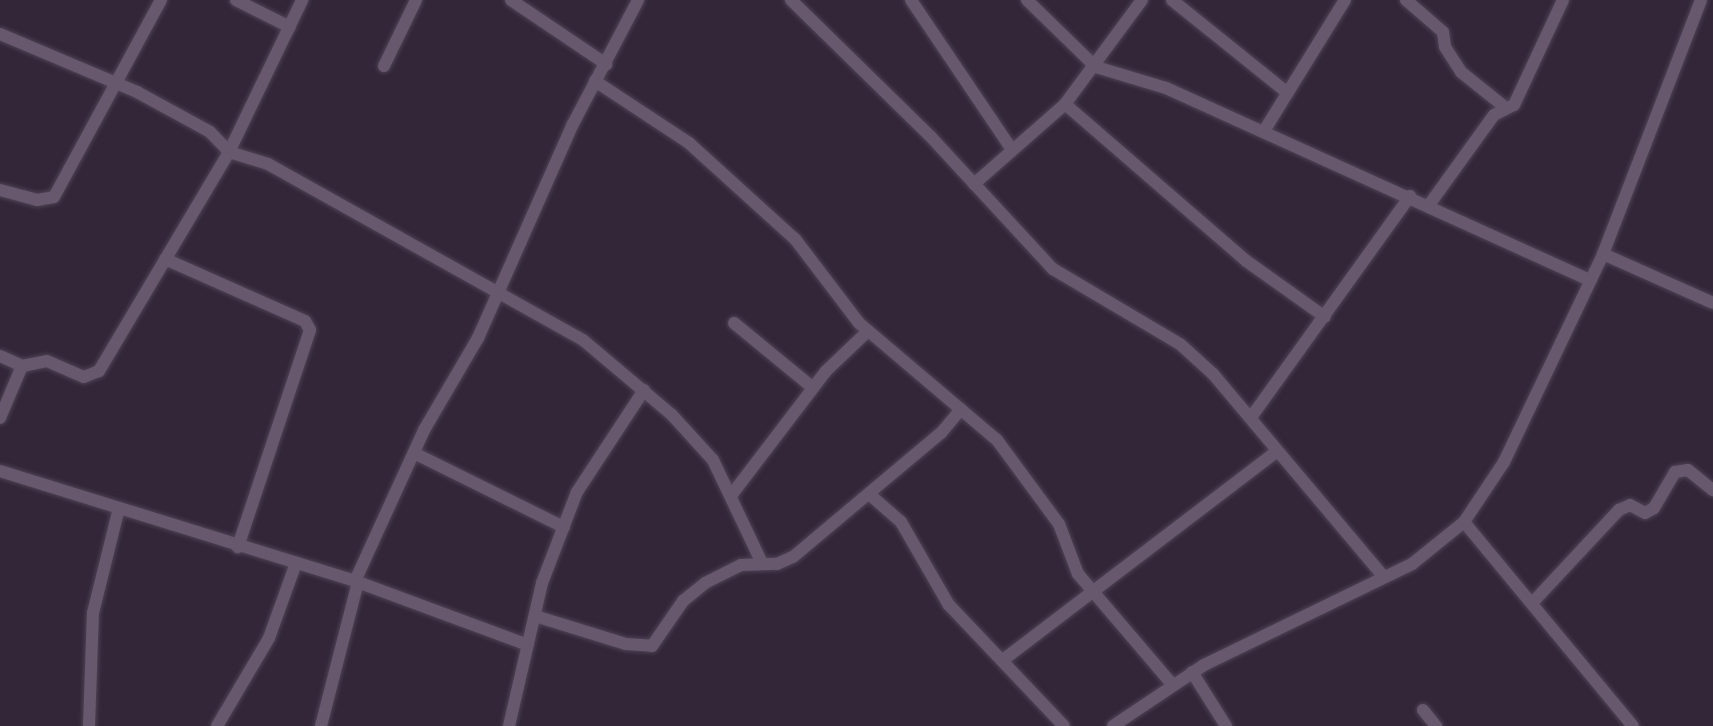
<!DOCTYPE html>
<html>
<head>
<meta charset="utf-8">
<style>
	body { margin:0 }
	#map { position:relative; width:1713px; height:726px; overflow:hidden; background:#332639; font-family:"Nunito Sans",sans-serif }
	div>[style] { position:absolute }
	.roads { filter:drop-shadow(0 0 2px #4e4253) drop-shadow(0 0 2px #4e4253) }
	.minor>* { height:12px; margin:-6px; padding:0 6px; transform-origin:6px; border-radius:6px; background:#68586e }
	span { translate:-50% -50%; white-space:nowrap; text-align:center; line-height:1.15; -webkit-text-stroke:6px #17111a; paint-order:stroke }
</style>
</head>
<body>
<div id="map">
	<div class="roads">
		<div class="minor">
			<div style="left:236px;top:0;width:60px;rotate:26.6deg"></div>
			<div style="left:511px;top:0;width:115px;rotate:34deg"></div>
			<div style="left:791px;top:0;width:196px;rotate:44.4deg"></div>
			<div style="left:931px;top:137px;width:180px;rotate:47.3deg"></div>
			<div style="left:1053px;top:269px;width:147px;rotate:30.6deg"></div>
			<div style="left:1180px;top:344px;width:45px;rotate:42.3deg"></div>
			<div style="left:1213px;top:374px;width:263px;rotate:49.9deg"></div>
			<div style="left:911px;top:0;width:177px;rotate:56deg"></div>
			<div style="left:1027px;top:0;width:96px;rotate:44.2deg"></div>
			<div style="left:1096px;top:67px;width:73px;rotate:16.7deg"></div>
			<div style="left:1166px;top:88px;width:465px;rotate:24.4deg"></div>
			<div style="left:1172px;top:0;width:145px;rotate:38.8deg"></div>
			<div style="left:1406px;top:0;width:49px;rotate:40.9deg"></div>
			<div style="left:1443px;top:32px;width:15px;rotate:82deg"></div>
			<div style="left:1445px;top:47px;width:30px;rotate:57deg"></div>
			<div style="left:1461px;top:72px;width:58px;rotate:38.7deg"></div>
			<div style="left:0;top:34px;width:149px;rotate:22.9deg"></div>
			<div style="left:137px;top:92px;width:83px;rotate:28.7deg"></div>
			<div style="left:210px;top:132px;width:28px;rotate:46deg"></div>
			<div style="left:229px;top:152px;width:41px;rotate:17.1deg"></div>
			<div style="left:268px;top:164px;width:361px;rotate:29.2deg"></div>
			<div style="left:583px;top:340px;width:116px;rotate:40.1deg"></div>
			<div style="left:672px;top:415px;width:61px;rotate:47.7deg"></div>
			<div style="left:713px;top:460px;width:114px;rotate:64.6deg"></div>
			<div style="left:384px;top:66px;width:73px;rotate:-64.1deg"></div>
			<div style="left:595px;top:81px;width:113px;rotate:33.4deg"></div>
			<div style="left:689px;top:143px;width:143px;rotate:42.2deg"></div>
			<div style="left:795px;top:239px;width:106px;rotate:52.7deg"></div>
			<div style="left:859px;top:323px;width:181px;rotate:40.3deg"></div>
			<div style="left:997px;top:440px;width:104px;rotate:53.6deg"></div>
			<div style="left:1059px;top:524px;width:53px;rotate:69.2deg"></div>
			<div style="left:1078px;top:574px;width:145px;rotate:49.5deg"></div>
			<div style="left:1065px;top:104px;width:238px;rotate:40.9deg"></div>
			<div style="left:1245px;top:260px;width:98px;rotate:35.5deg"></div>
			<div style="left:1264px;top:131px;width:154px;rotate:-58.3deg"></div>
			<div style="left:974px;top:184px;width:121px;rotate:-41.3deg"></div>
			<div style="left:1065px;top:104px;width:129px;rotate:-53.5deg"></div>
			<div style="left:0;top:190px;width:38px;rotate:15deg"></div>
			<div style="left:37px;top:200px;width:17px;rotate:-10deg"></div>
			<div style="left:54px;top:197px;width:224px;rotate:-61.5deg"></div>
			<div style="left:1429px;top:205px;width:111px;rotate:-54.2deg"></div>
			<div style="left:1494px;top:115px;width:22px;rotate:-27deg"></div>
			<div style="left:1514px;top:105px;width:116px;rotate:-65deg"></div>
			<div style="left:1603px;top:254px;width:120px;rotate:24deg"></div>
			<div style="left:165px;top:259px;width:153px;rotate:23.9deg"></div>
			<div style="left:305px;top:321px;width:10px;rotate:61deg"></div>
			<div style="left:310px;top:330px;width:229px;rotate:108.4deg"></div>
			<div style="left:734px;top:323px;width:102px;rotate:39.4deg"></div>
			<div style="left:0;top:356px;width:24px;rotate:24deg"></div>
			<div style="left:22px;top:366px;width:25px;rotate:-11deg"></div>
			<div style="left:47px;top:361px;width:40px;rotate:23.4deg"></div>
			<div style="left:84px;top:377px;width:16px;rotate:-22deg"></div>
			<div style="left:99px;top:371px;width:255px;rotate:-59.3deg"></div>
			<div style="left:229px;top:152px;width:169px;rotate:-64.3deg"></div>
			<div style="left:1252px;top:416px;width:271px;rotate:-54.3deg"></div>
			<div style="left:0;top:418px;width:56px;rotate:-67.1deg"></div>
			<div style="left:416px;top:454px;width:165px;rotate:26.3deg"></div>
			<div style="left:0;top:471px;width:372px;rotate:17.2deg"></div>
			<div style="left:355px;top:581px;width:184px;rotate:20.3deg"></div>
			<div style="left:733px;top:493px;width:153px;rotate:-52.7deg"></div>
			<div style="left:826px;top:371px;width:58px;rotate:-43.6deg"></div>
			<div style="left:869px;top:494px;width:43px;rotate:41.2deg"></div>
			<div style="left:901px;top:522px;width:96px;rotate:60deg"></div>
			<div style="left:949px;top:605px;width:167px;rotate:46.5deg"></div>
			<div style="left:1464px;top:522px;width:265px;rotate:50.4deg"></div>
			<div style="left:355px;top:581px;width:166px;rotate:-65.4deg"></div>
			<div style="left:424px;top:430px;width:107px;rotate:-59.6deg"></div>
			<div style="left:478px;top:338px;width:234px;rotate:-66.1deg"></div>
			<div style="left:573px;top:124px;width:140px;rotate:-62.3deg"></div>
			<div style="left:1534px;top:601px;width:125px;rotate:-47deg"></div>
			<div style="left:1619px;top:510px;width:12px;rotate:-24deg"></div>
			<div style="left:1630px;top:505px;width:17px;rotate:28deg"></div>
			<div style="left:1645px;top:513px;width:10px;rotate:-29deg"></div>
			<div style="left:1654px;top:508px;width:42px;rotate:-59.7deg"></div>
			<div style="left:1675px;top:472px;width:13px;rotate:-9deg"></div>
			<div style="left:1688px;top:470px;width:32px;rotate:39deg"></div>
			<div style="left:535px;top:616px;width:95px;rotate:17.1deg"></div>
			<div style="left:626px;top:644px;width:26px;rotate:4deg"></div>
			<div style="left:652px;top:646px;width:55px;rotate:-55.4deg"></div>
			<div style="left:683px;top:601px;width:28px;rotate:-39deg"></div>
			<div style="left:705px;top:583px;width:40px;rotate:-26.6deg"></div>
			<div style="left:741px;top:565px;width:36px;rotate:-2deg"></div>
			<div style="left:777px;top:564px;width:17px;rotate:-24deg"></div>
			<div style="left:793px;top:557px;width:193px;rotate:-40deg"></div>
			<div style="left:941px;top:433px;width:31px;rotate:-50deg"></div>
			<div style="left:1003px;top:660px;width:342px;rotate:-37.3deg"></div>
			<div style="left:1192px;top:672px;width:64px;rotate:57.8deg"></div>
			<div style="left:1423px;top:710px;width:21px;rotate:51deg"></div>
			<div style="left:89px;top:726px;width:113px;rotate:-88deg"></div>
			<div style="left:93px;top:613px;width:108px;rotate:-76.1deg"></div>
			<div style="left:217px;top:726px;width:102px;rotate:-59.4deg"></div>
			<div style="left:269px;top:638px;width:80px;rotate:-70.2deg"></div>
			<div style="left:321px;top:726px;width:149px;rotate:-75.6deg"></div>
			<div style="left:509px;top:726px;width:147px;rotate:-77deg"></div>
			<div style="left:542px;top:583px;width:97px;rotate:-69deg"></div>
			<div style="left:577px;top:492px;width:122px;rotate:-56.7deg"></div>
			<div style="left:1113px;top:726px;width:110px;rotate:-33.8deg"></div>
			<div style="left:1204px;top:665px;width:231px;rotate:-25.9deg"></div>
			<div style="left:1412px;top:564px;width:67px;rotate:-38.9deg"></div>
			<div style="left:1464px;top:522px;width:72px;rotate:-56.3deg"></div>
			<div style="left:1504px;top:462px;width:230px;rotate:-64.5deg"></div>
			<div style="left:1603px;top:254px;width:272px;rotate:-68.9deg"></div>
		</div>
	</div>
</div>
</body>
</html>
